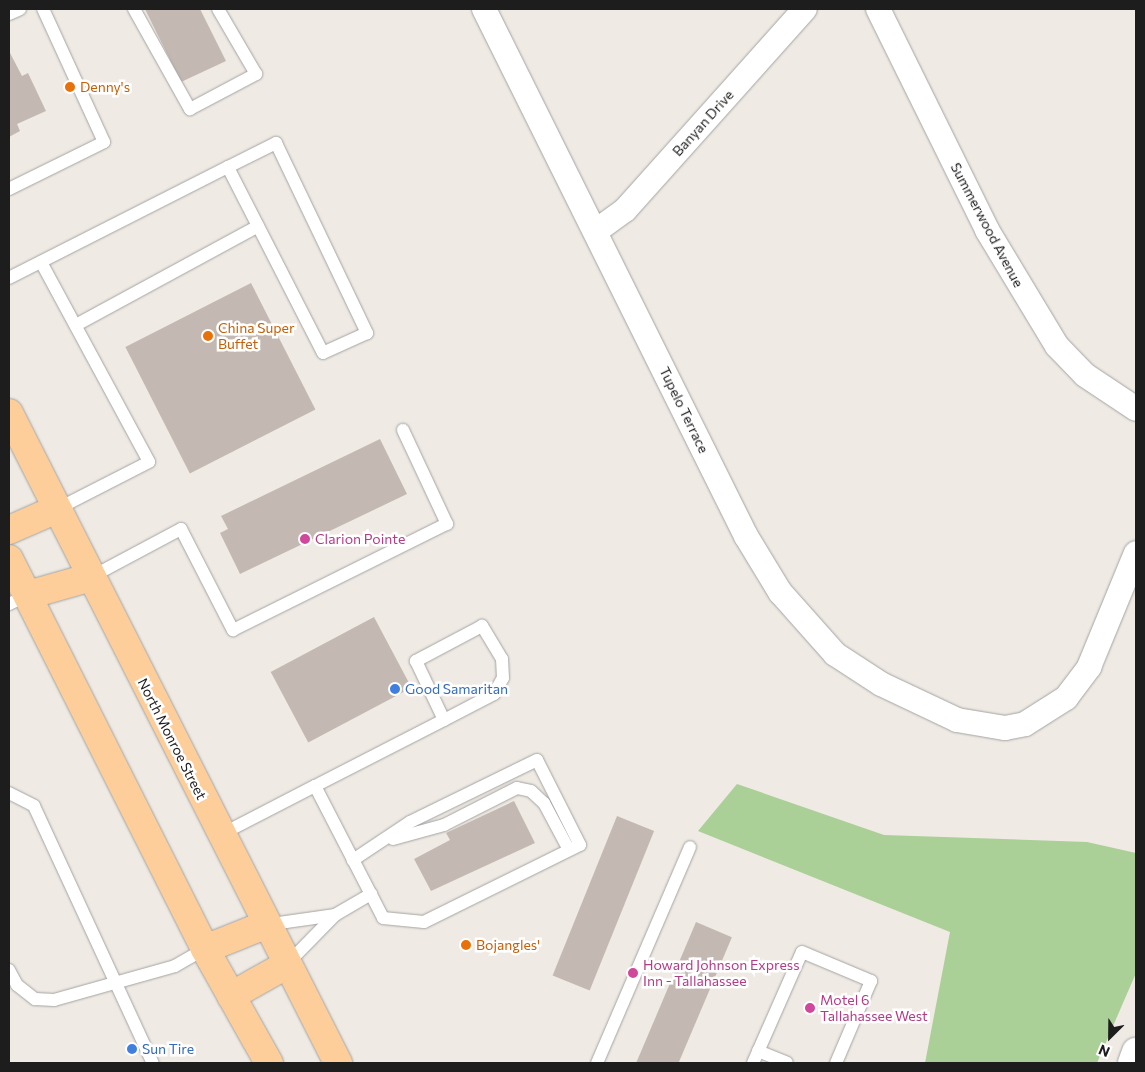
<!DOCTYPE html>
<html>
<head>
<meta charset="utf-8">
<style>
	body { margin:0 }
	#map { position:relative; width:1145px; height:1072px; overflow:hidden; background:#efeae3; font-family:Commissioner,sans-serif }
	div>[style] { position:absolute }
	.forest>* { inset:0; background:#aacf97 }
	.building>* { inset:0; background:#c3b9b2; transform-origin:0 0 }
	.roads { filter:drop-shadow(0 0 1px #a4a4a4) drop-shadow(0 0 1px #a4a4a4) }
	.service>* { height:12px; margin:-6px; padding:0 6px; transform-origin:6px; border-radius:6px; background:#fff }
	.minor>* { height:24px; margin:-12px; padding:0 12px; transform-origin:12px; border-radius:12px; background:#fff }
	.tertiary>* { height:28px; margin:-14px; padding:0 14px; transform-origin:14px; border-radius:14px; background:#fff }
	.primary>* { height:28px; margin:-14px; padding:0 14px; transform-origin:14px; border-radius:14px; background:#fdcd9a }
	.dots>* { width:14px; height:14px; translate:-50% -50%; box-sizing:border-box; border:2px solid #fff; border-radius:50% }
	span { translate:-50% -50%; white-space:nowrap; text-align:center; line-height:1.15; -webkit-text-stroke:5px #fff; paint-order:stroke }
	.food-label { font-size:14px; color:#c56008 }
	.left { translate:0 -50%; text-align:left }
	.street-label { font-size:14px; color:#1d1d1d }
	.hotel-label { font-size:14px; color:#b23c85 }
	.shop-label { font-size:14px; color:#366cbe }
	.frame { position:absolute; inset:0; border:10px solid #1d1d1d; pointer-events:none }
	.north { position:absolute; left:1085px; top:1012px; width:50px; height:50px; -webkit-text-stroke:4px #fff; paint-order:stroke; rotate:203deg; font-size:14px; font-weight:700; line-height:20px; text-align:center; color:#1d1d1d }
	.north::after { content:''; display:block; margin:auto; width:18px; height:22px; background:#1d1d1d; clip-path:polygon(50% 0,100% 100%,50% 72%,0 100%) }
</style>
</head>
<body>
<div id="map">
	<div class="forest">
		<div style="clip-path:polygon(737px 784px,884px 835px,1087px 842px,1136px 853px,1136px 973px,1097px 1063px,925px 1063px,950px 932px,698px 831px)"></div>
	</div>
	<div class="building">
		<div style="clip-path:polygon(145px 9px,200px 9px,226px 61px,181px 82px)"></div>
		<div style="clip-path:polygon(9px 51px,22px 76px,28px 73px,46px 111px,17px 124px,20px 131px,9px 137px)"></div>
		<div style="left:251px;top:283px;width:142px;height:141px;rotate:63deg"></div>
		<div style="clip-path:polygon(380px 439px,407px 494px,240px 574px,220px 533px,228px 529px,221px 516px)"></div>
		<div style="left:374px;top:617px;width:80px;height:117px;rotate:62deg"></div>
		<div style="clip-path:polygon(514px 801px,535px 843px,431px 891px,414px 859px,450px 840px,446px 833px)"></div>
		<div style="left:617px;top:816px;width:40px;height:172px;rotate:22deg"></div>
		<div style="left:696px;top:922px;width:39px;height:153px;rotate:23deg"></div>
	</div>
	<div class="roads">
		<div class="service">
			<div style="left:134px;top:9px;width:115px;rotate:60.8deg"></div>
			<div style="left:190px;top:109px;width:75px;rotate:-27.9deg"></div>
			<div style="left:256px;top:74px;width:75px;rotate:-120.3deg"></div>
			<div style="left:9px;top:14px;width:12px;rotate:-24deg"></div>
			<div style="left:9px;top:189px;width:106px;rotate:-26.3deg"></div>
			<div style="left:104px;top:142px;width:146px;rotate:-114.6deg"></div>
			<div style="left:41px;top:262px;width:227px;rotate:61.6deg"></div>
			<div style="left:149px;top:462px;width:103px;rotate:152.9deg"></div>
			<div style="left:9px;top:278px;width:246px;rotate:-26.9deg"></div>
			<div style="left:228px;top:167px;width:54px;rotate:-26.6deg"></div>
			<div style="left:276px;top:143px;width:211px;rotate:64.4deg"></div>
			<div style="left:367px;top:333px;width:48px;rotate:155.6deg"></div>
			<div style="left:323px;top:353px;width:209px;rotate:-117.1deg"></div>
			<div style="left:76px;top:325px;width:207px;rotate:-28.5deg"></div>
			<div style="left:91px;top:577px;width:102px;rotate:-28.1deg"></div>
			<div style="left:181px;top:529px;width:114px;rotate:62.8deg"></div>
			<div style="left:233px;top:630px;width:239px;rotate:-26.4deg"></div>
			<div style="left:447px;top:524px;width:104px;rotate:-115.1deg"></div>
			<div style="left:9px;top:604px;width:21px;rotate:-25deg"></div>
			<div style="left:315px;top:786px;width:148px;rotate:62.7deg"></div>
			<div style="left:383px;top:918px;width:41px;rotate:5.6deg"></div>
			<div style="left:424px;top:922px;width:174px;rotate:-26.3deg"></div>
			<div style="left:580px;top:845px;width:95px;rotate:-116.8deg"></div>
			<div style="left:537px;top:760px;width:141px;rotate:154deg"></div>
			<div style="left:410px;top:822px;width:69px;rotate:146.3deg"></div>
			<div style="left:9px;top:793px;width:28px;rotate:27deg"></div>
			<div style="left:34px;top:806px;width:283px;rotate:65.2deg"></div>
			<div style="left:220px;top:835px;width:107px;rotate:-27.3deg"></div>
			<div style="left:315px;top:786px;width:145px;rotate:-27.1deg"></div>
			<div style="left:444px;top:720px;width:56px;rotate:-27.5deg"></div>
			<div style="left:494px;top:694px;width:18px;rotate:-61deg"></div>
			<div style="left:503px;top:678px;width:19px;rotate:-93deg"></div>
			<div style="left:502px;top:659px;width:39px;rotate:-121deg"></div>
			<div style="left:482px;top:626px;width:75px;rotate:152.1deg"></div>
			<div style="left:416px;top:661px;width:65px;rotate:64.6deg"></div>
			<div style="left:393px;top:839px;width:53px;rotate:-15.4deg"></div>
			<div style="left:444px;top:825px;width:82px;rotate:-26.9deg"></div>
			<div style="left:517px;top:788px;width:14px;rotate:12deg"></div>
			<div style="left:531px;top:791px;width:18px;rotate:43deg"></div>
			<div style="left:544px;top:803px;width:53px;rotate:62deg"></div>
			<div style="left:265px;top:925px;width:71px;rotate:-8.1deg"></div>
			<div style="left:287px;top:964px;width:69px;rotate:-45.6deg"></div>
			<div style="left:335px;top:915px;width:42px;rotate:-30.3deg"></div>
			<div style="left:9px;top:970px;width:17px;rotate:62deg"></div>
			<div style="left:17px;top:985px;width:23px;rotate:38deg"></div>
			<div style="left:35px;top:999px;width:19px;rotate:3deg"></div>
			<div style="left:54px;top:1000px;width:126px;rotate:-15.7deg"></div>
			<div style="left:175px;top:966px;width:34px;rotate:-30deg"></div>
			<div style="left:758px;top:1051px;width:31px;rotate:22deg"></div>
			<div style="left:597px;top:1063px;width:235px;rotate:-66.7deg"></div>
			<div style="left:753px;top:1063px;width:121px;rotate:-66.2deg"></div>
			<div style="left:802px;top:952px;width:75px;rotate:22.8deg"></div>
			<div style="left:871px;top:981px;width:89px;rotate:113.1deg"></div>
		</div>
		<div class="minor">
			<div style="left:484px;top:9px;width:589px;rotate:63.57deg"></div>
			<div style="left:746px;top:536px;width:66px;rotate:58.7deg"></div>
			<div style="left:780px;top:592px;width:83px;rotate:48.4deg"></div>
			<div style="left:835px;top:654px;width:55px;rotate:33.1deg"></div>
			<div style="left:881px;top:684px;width:84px;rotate:25.3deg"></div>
			<div style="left:957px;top:720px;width:49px;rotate:9.5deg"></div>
			<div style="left:1005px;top:728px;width:20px;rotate:-11deg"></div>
			<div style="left:1025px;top:724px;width:49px;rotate:-32.4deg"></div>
			<div style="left:1066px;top:698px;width:39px;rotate:-53deg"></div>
			<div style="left:1089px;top:667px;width:123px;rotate:-67.6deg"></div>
			<div style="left:878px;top:9px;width:246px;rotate:63.7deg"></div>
			<div style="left:987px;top:230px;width:135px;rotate:58.9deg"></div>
			<div style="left:1057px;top:346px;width:40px;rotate:46deg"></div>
			<div style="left:1085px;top:375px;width:61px;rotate:33.7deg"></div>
			<div style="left:596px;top:231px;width:36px;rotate:-36deg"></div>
			<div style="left:625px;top:210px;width:270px;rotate:-48.2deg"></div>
		</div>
		<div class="tertiary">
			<div style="left:1132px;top:1063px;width:12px;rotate:-70deg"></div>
		</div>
		<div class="primary">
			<div style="left:9px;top:413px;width:729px;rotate:63.15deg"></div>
			<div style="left:9px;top:530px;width:52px;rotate:-23.6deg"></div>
			<div style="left:9px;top:559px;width:436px;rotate:63.3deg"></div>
			<div style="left:205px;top:949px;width:131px;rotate:60.7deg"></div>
			<div style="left:28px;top:595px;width:66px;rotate:-15.9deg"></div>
			<div style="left:205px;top:949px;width:65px;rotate:-21.8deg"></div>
			<div style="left:231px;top:996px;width:63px;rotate:-29.4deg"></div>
		</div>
	</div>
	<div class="dots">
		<div style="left:70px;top:87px;background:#e8710a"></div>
		<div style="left:208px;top:336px;background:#e8710a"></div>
		<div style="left:305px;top:539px;background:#d1479c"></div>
		<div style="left:395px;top:689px;background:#3f7fe0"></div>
		<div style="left:466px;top:945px;background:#e8710a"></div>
		<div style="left:633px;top:973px;background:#d1479c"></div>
		<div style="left:810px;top:1008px;background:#d1479c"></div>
		<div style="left:132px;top:1049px;background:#3f7fe0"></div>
	</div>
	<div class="food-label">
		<span class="left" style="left:80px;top:87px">Denny's</span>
		<span class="left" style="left:218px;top:336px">China Super<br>Buffet</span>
		<span class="left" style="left:476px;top:945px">Bojangles'</span>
	</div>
	<div class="street-label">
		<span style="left:703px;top:123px;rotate:-48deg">Banyan Drive</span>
		<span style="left:987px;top:225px;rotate:62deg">Summerwood Avenue</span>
		<span style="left:684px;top:410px;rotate:64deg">Tupelo Terrace</span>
		<span style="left:172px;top:739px;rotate:63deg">North Monroe Street</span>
	</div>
	<div class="hotel-label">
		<span class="left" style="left:315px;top:539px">Clarion Pointe</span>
		<span class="left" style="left:643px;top:973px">Howard Johnson Express<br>Inn - Tallahassee</span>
		<span class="left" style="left:820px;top:1008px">Motel 6<br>Tallahassee West</span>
	</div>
	<div class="shop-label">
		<span class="left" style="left:405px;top:689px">Good Samaritan</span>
		<span class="left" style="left:142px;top:1049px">Sun Tire</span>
	</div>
	<div class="frame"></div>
	<div class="north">N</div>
</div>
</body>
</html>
